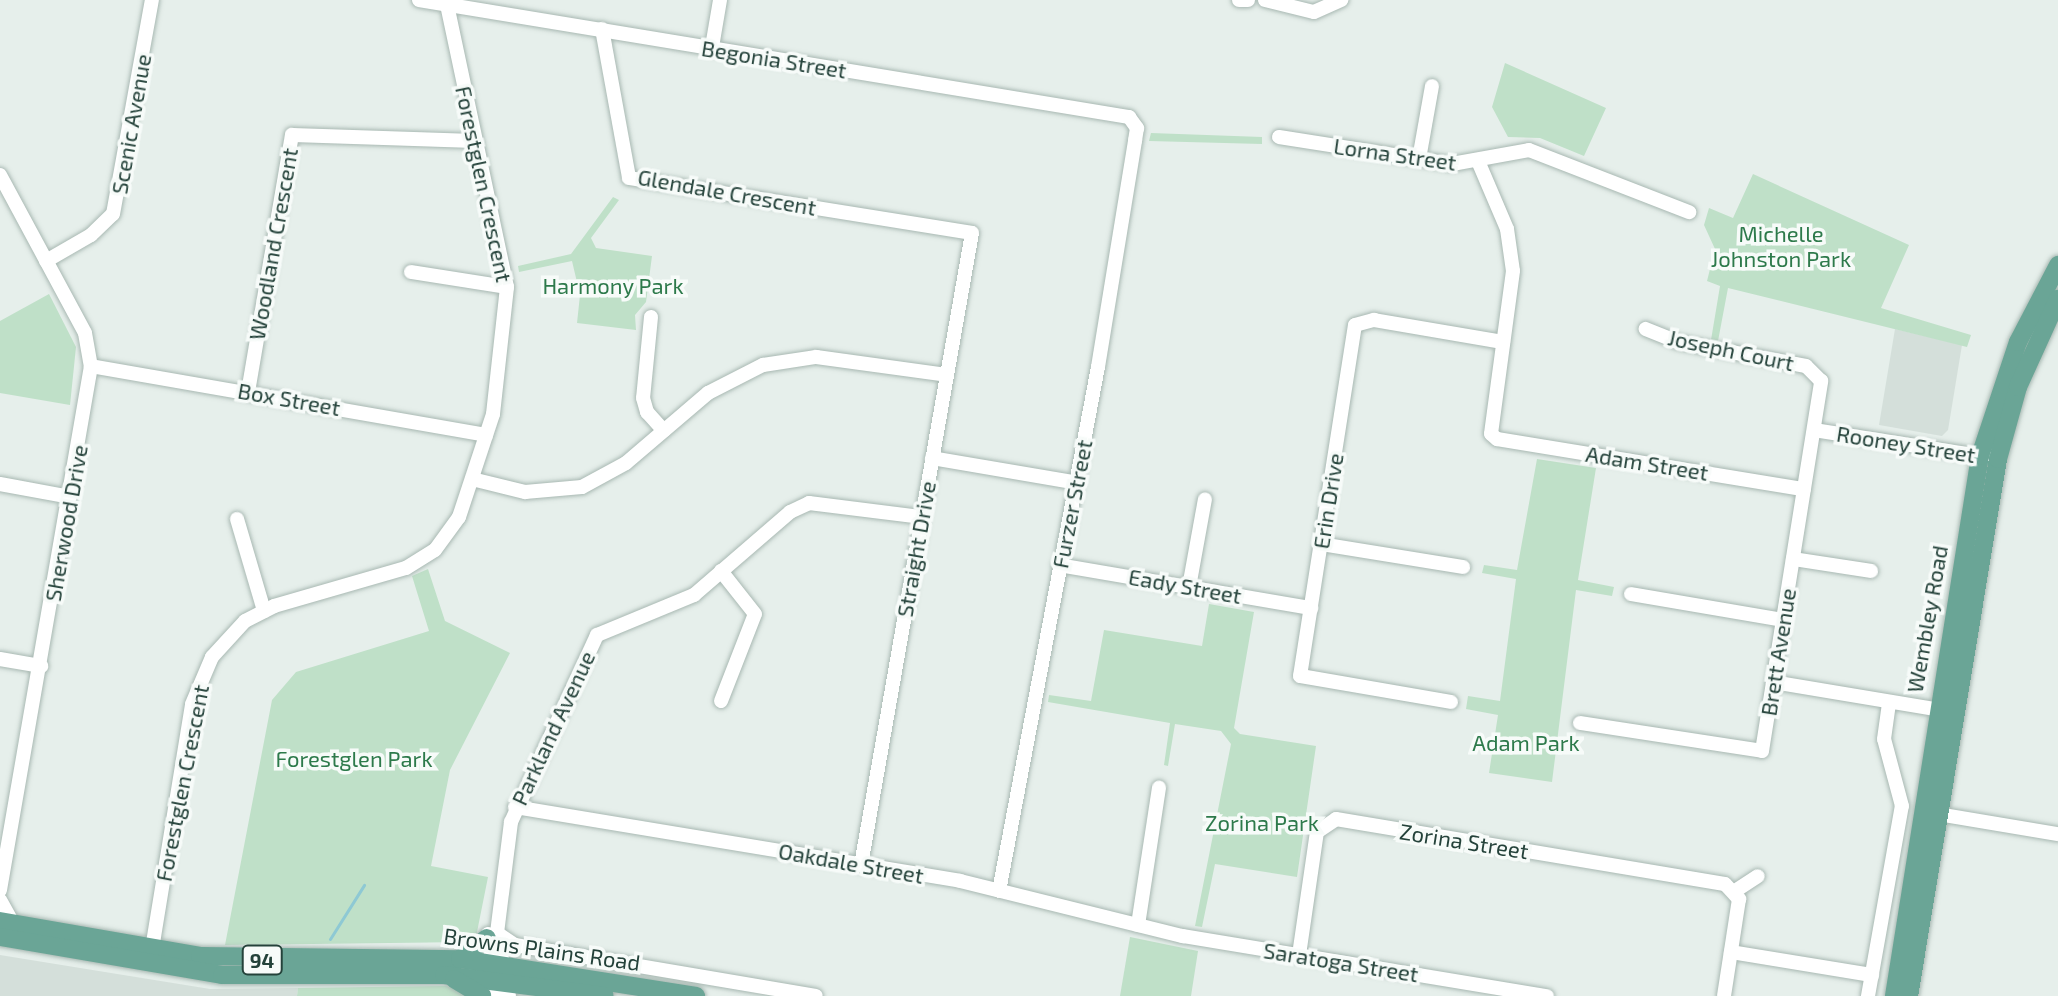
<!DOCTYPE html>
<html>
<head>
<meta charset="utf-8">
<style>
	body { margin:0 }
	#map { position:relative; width:2058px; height:996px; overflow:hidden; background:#e6efeb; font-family:"Exo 2",sans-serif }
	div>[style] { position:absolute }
	.built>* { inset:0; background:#d4dfda }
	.green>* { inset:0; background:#bfe0c8 }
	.stream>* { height:3px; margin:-1.5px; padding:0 1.5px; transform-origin:1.5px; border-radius:1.5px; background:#8ec9d4 }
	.roads { filter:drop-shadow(0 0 2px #a8b8b2) drop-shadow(0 0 2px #a8b8b2) }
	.minor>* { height:14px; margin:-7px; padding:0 7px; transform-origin:7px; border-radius:7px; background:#fff }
	.major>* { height:18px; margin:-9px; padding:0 9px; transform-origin:9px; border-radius:9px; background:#6aa596 }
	span { translate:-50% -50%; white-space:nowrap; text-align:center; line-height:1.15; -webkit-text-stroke:7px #f7fbf9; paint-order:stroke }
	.shield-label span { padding:2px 6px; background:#f7fbf9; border:2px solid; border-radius:6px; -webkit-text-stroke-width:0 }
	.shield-label { font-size:20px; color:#24423a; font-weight:700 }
	.street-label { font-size:22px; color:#24423a }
	.park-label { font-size:22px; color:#2d7a4b }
</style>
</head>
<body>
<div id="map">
	<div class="built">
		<div style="clip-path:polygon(1895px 329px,1962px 345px,1948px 430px,1942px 436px,1879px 425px)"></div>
		<div style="clip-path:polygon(0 955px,210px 989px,298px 988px,297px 996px,0 996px)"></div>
	</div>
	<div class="green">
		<div style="clip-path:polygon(1505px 63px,1606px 108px,1584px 156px,1540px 138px,1508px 137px,1492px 107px)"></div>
		<div style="clip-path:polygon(1151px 133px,1262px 137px,1262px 144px,1149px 141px)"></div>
		<div style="clip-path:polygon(1753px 174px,1909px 245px,1881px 308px,1971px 335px,1967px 347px,1728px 288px,1718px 341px,1711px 340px,1720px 286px,1707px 281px,1715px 249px,1704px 225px,1709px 208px,1733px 218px)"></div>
		<div style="clip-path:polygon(613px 197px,619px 200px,591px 238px,596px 248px,652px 256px,646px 302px,635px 315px,636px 330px,577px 323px,580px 295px,572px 261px,519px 272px,518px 266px,571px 254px)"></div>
		<div style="clip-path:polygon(49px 294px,76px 347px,70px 405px,0 393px,0 321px)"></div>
		<div style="clip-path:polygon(1537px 459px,1596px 468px,1578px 580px,1614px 587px,1612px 596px,1576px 590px,1552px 782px,1489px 773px,1498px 715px,1466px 709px,1468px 696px,1500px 701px,1516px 579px,1482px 573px,1484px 565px,1517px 570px)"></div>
		<div style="clip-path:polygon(428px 569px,445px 621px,510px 653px,450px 770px,431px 866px,488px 877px,476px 937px,467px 942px,225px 945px,272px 700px,296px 672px,429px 631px,412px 576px)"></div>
		<div style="clip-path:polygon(1209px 604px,1254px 612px,1234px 728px,1240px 734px,1316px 746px,1297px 877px,1215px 864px,1202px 927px,1195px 926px,1231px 744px,1221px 731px,1175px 724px,1168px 766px,1164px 765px,1170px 723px,1048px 702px,1049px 695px,1091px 701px,1104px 630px,1202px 646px)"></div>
		<div style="clip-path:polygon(1130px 937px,1198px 951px,1191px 996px,1120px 996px)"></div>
		<div style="clip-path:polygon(446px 986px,476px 996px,297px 996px,298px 988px)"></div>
	</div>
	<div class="stream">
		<div style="left:330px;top:939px;width:64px;rotate:-57.8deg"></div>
	</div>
	<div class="roads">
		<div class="minor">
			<div style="left:419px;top:0;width:720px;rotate:9.36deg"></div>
			<div style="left:1129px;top:117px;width:14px;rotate:54deg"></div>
			<div style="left:1137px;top:128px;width:13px;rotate:99deg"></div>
			<div style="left:1135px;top:141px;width:229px;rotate:99.3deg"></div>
			<div style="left:1098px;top:367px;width:533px;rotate:100.7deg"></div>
			<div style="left:1239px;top:0;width:9px"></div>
			<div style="left:1265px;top:0;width:50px;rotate:13.8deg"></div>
			<div style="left:1314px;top:12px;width:30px;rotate:-24deg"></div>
			<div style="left:602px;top:29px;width:151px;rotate:79.7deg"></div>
			<div style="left:629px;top:178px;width:347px;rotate:9.1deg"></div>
			<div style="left:972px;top:233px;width:642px;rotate:99.96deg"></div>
			<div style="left:712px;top:47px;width:48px;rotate:-80.3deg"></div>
			<div style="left:1279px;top:137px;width:175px;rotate:8.9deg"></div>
			<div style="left:1452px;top:164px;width:78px;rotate:-10.3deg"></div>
			<div style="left:1529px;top:150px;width:172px;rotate:21.2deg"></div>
			<div style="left:1419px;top:159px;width:74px;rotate:-79.9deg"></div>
			<div style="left:1478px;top:161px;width:74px;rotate:66.9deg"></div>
			<div style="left:1507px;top:229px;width:42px;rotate:81.9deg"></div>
			<div style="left:1513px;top:271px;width:164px;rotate:97.7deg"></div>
			<div style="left:1491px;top:434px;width:8px;rotate:40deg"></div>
			<div style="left:1497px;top:439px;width:311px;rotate:9.3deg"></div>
			<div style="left:0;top:175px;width:179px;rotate:61.7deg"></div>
			<div style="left:85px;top:333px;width:34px;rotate:80deg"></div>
			<div style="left:91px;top:366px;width:532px;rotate:99.85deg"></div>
			<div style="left:46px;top:261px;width:52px;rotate:-30deg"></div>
			<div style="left:91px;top:235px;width:30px;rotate:-44deg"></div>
			<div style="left:113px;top:214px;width:218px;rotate:-79.7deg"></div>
			<div style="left:411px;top:272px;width:97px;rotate:8.9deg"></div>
			<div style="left:651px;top:317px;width:81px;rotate:95.6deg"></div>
			<div style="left:643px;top:398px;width:15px;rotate:74deg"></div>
			<div style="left:647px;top:412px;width:25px;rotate:48deg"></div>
			<div style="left:91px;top:366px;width:401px;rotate:9.9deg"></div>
			<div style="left:248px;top:392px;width:261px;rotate:-80.3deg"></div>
			<div style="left:292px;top:135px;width:183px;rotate:1.9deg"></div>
			<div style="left:1814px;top:430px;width:175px;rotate:8.9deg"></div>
			<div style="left:932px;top:458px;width:143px;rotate:9.7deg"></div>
			<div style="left:472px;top:479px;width:55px;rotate:13.8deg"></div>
			<div style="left:525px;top:492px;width:57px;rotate:-5deg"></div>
			<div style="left:582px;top:487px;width:50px;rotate:-28.6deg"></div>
			<div style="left:626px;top:463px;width:108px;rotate:-40.5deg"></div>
			<div style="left:708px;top:393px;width:62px;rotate:-27deg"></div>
			<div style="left:763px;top:365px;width:54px;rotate:-8.6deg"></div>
			<div style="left:816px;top:357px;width:132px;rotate:7.8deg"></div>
			<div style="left:0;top:484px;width:71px;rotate:10.5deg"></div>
			<div style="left:237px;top:519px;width:96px;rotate:73.6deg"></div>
			<div style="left:1321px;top:544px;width:144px;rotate:9.2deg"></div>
			<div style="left:1793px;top:559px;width:79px;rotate:8.7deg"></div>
			<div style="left:1059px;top:565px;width:256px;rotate:9.7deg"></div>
			<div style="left:1189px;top:587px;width:89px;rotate:-79.7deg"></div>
			<div style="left:1631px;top:594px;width:154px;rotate:9.7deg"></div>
			<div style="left:0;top:659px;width:42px;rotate:9.7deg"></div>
			<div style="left:1773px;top:682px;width:176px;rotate:9.5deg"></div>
			<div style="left:721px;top:701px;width:93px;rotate:-68.7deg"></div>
			<div style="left:755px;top:614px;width:55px;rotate:-128.3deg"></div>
			<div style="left:1451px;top:702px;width:153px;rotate:-170.2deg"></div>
			<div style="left:1300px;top:676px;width:355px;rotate:-81.1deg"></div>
			<div style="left:1355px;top:325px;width:20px;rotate:-15deg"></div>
			<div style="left:1374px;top:320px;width:131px;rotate:9.7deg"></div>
			<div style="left:1580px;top:723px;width:184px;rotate:8.7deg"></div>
			<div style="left:1762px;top:751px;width:375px;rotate:-80.9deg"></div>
			<div style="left:1821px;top:381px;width:21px;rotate:-135deg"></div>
			<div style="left:1806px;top:366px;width:130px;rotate:-169.4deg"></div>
			<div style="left:1678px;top:342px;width:35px;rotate:-158deg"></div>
			<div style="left:515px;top:807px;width:451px;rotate:9.4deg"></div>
			<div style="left:960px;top:881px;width:230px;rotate:13.9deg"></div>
			<div style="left:1183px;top:936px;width:369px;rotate:9.4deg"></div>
			<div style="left:1938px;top:814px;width:122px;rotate:9.5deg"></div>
			<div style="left:1735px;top:891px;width:27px;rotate:-33deg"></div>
			<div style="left:0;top:900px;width:26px;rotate:61deg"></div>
			<div style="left:1138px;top:925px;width:139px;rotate:-81.3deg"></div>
			<div style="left:497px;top:933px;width:22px;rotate:34deg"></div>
			<div style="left:515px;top:945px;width:305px;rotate:9.6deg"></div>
			<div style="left:488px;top:934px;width:63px;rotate:81.7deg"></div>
			<div style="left:1731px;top:952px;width:143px;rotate:9.3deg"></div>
			<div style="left:151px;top:955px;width:254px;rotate:-80.7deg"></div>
			<div style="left:192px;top:704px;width:51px;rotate:-66.9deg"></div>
			<div style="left:212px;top:657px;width:49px;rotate:-47.5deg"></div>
			<div style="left:245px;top:621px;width:33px;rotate:-27deg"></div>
			<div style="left:274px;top:606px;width:137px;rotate:-16.1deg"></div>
			<div style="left:406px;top:568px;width:34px;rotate:-32deg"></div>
			<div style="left:435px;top:550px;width:41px;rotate:-54deg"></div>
			<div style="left:459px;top:517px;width:108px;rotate:-71.7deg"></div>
			<div style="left:493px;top:414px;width:128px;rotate:-83.7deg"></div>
			<div style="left:507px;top:287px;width:289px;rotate:-102deg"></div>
			<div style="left:1299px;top:955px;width:124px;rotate:-81.7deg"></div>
			<div style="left:1317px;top:832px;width:23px;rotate:-34deg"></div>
			<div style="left:1336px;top:819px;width:394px;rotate:9.5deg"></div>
			<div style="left:1725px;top:884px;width:21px;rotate:47deg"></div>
			<div style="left:1739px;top:899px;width:98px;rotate:98.8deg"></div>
			<div style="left:509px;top:996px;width:64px;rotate:-100.8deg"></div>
			<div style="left:497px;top:933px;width:112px;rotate:-82.8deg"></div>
			<div style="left:511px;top:822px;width:206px;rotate:-65.3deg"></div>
			<div style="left:597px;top:635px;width:105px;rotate:-22.4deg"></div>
			<div style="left:694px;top:595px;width:127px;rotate:-40.8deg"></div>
			<div style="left:790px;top:512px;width:21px;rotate:-25deg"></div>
			<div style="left:809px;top:503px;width:114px;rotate:7.1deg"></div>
			<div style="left:1868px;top:996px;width:193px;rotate:-79.9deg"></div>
			<div style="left:1902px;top:806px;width:69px;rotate:-105deg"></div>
			<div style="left:1884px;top:739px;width:37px;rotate:-82deg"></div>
		</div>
		<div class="major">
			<div style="left:0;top:921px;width:203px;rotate:9.9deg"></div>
			<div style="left:200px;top:956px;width:260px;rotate:0.7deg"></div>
			<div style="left:460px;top:959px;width:239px;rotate:8.9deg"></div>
			<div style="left:0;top:937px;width:225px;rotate:9.7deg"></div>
			<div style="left:222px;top:975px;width:222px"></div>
			<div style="left:444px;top:975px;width:162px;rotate:7.4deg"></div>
			<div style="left:460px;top:959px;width:34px;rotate:-38deg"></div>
			<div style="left:454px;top:979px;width:33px;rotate:31deg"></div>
			<div style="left:1894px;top:996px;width:547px;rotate:-80.95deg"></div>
			<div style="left:1980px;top:456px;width:120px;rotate:-71.6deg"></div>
			<div style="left:2018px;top:342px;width:87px;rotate:-62.5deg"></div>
			<div style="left:1909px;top:996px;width:544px;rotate:-80.59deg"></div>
			<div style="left:1998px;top:459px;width:75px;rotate:-74.5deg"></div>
			<div style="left:2018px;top:387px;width:97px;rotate:-65.6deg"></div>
		</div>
	</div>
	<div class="shield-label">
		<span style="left:262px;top:960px">94</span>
	</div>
	<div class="street-label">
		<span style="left:774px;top:59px;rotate:9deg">Begonia Street</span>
		<span style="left:131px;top:124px;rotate:-80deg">Scenic Avenue</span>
		<span style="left:1395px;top:154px;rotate:8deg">Lorna Street</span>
		<span style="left:484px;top:184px;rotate:78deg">Forestglen Crescent</span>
		<span style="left:727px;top:192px;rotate:10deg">Glendale Crescent</span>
		<span style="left:273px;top:244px;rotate:-80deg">Woodland Crescent</span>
		<span style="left:1731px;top:350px;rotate:12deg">Joseph Court</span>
		<span style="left:289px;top:399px;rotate:10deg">Box Street</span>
		<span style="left:1906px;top:444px;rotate:9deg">Rooney Street</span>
		<span style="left:1647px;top:463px;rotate:9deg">Adam Street</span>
		<span style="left:1328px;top:501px;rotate:-81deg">Erin Drive</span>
		<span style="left:1072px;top:504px;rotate:-79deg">Furzer Street</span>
		<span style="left:66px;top:523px;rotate:-80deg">Sherwood Drive</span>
		<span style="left:916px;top:549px;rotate:-80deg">Straight Drive</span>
		<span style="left:1185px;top:586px;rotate:10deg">Eady Street</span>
		<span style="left:1927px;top:619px;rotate:-80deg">Wembley Road</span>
		<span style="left:1778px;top:652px;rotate:-81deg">Brett Avenue</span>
		<span style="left:553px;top:728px;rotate:-65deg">Parkland Avenue</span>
		<span style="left:182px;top:783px;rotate:-79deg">Forestglen Crescent</span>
		<span style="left:1464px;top:841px;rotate:9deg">Zorina Street</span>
		<span style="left:851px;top:863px;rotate:10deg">Oakdale Street</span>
		<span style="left:542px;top:949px;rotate:8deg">Browns Plains Road</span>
		<span style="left:1341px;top:962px;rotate:9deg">Saratoga Street</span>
	</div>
	<div class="park-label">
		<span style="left:1781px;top:246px">Michelle<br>Johnston Park</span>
		<span style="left:613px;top:286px">Harmony Park</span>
		<span style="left:1526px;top:743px">Adam Park</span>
		<span style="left:354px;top:759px">Forestglen Park</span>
		<span style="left:1262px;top:823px">Zorina Park</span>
	</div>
</div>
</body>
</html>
